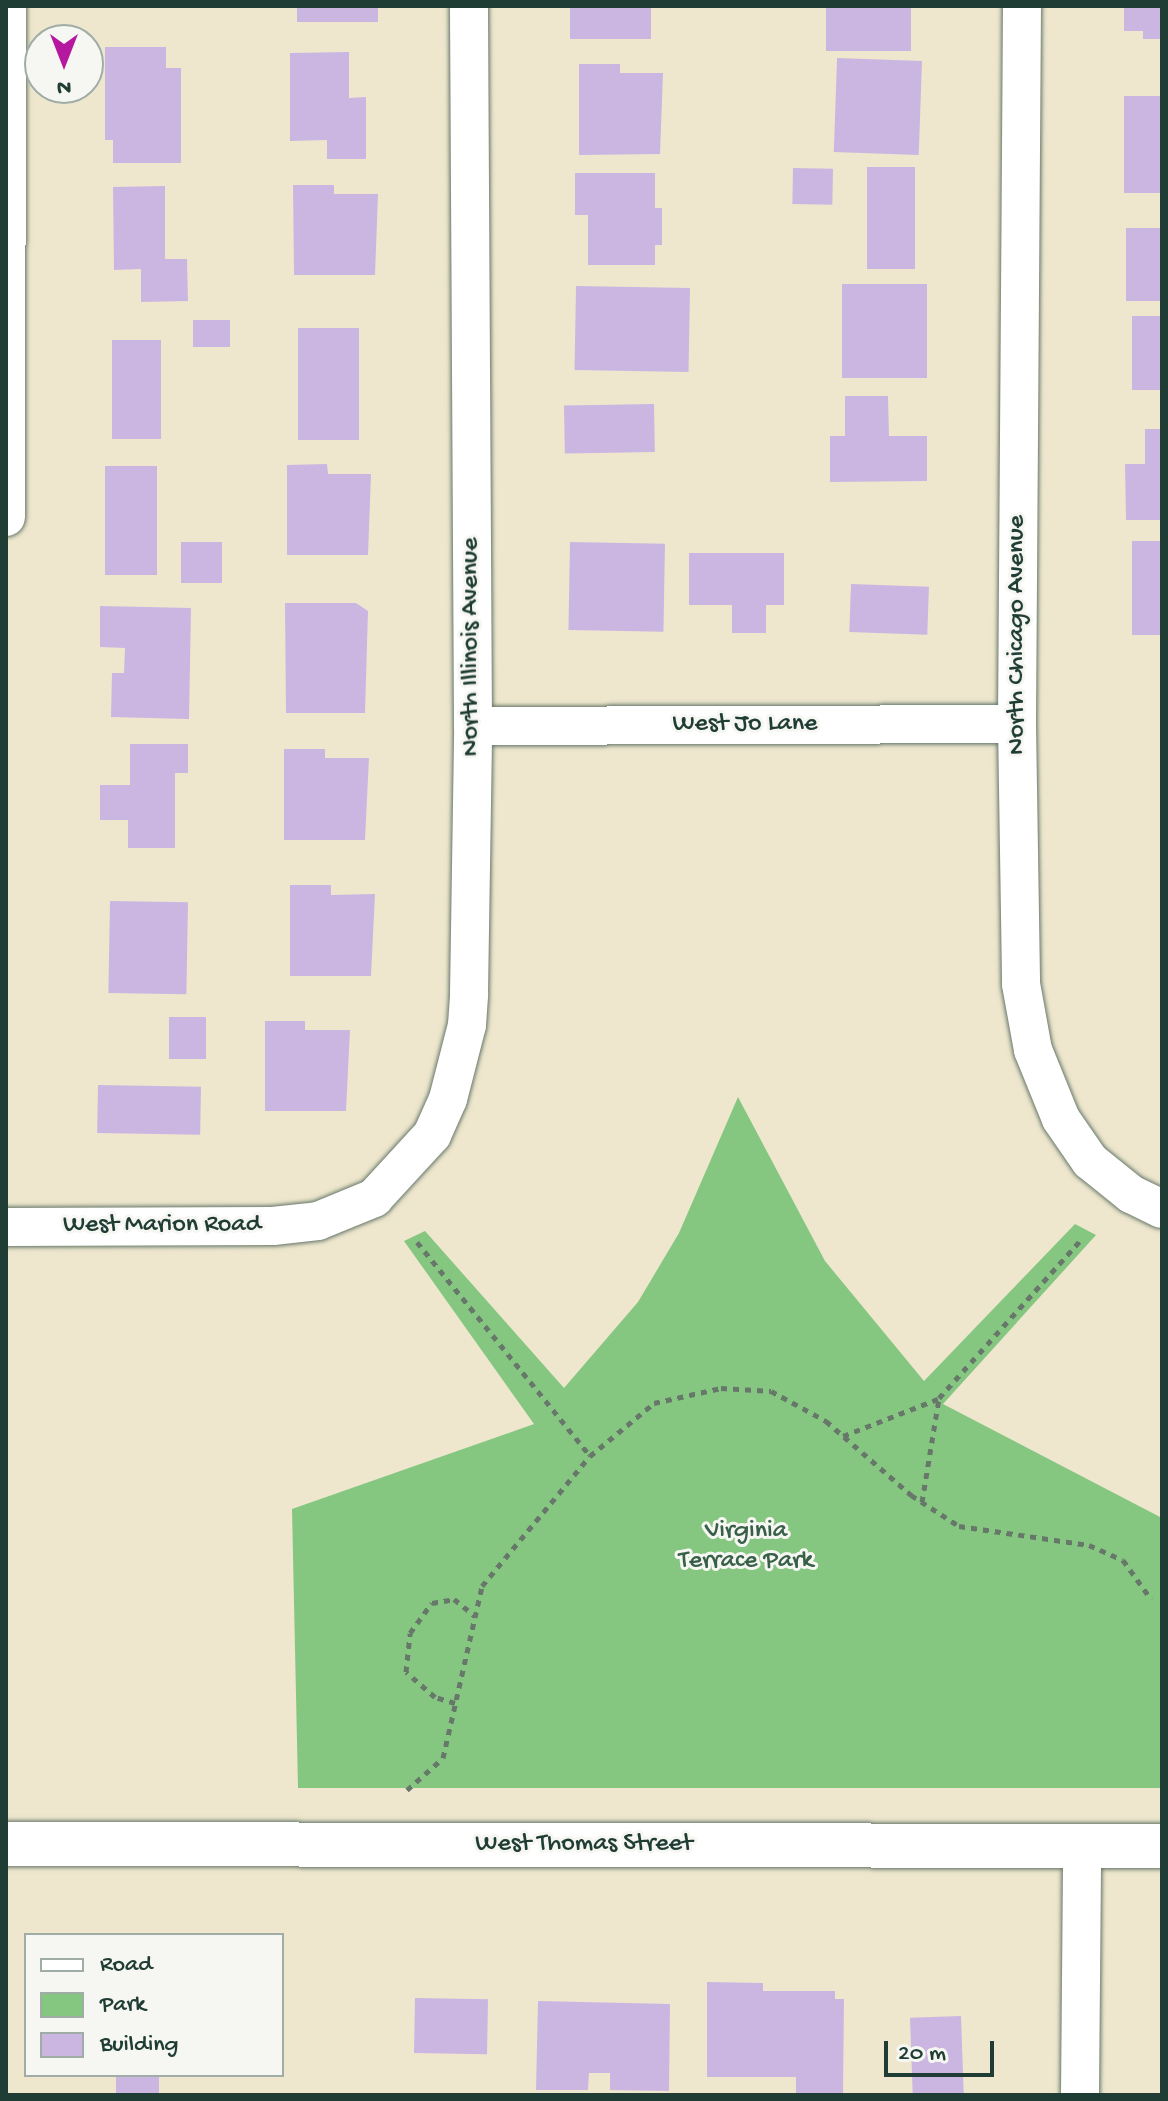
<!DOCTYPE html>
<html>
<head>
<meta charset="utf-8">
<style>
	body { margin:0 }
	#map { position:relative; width:1168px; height:2101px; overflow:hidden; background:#eee7ce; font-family:"Gochi Hand",sans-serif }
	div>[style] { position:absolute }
	.green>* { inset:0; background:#85c780 }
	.building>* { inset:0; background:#cbb6e2; transform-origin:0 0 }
	.path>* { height:5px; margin-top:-2.5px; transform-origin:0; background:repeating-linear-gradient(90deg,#67786a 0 6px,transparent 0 12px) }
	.roads { filter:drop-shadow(0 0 2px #67786a) drop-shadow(0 0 2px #67786a) }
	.street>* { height:38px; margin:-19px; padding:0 19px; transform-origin:19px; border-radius:19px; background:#fff }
	.secondary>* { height:44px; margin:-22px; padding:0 22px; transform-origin:22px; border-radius:22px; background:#fff }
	span { translate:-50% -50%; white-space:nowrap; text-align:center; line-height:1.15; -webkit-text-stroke:6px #f6f6f2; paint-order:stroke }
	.street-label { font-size:26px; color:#1f3d34 }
	.park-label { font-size:26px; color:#386047 }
	.frame { position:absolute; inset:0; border:8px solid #1f3d34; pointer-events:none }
	.legend { position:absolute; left:24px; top:1933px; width:260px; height:144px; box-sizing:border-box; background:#f6f6f2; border:2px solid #a0aca6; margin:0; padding:10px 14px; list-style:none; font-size:24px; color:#1f3d34 }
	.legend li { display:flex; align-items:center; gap:16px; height:40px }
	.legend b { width:40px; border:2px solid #a0aca6 }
	.north { position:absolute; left:24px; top:24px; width:80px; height:80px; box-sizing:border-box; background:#f6f6f2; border:2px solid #a0aca6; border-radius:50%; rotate:180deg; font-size:22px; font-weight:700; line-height:32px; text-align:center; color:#1f3d34 }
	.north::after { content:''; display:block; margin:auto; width:28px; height:36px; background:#b5179e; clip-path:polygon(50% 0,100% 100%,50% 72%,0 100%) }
	.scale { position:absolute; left:884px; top:2041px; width:110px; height:36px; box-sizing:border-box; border:4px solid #1f3d34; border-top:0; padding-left:10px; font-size:24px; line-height:28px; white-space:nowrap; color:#1f3d34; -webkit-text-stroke:6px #f6f6f2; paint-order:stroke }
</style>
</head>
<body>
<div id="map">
	<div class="green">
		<div style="clip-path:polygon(738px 1097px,825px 1261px,924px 1381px,1075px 1224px,1096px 1235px,943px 1404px,1162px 1518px,1162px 1788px,298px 1788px,292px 1509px,534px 1424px,404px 1241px,425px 1231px,564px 1388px,638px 1302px,679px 1233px)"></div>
	</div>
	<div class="building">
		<div style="left:297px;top:6px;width:81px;height:16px"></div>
		<div style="left:570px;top:6px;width:81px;height:33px"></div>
		<div style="left:826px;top:6px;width:85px;height:45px"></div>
		<div style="clip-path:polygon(1124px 6px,1162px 6px,1162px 39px,1143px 39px,1143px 31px,1124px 31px)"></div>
		<div style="clip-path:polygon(105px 47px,166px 47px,166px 68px,181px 68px,181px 163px,113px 163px,113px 140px,105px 140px)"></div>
		<div style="clip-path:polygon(349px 52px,349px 98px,366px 97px,366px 159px,327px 159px,327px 140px,290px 141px,290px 53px)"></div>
		<div style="left:922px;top:61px;width:94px;height:85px;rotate:92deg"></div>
		<div style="clip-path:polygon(579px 64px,620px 64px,620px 73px,663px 73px,660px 154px,579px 155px)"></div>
		<div style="left:1162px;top:96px;width:97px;height:38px;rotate:90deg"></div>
		<div style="left:867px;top:167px;width:48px;height:102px"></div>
		<div style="left:793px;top:168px;width:40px;height:36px;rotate:1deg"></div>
		<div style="clip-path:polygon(575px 173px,655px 173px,655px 208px,662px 208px,662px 245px,655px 245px,655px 265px,588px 265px,588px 215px,575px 215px)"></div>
		<div style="clip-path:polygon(293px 185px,334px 185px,334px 194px,378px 194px,375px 275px,294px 275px)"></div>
		<div style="clip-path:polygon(165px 186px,165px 259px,187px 259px,188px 301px,141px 302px,141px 269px,114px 270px,113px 187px)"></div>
		<div style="left:1126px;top:228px;width:36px;height:73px"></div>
		<div style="left:842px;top:284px;width:85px;height:94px"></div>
		<div style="left:576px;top:286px;width:114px;height:84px;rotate:1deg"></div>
		<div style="left:1132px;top:316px;width:30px;height:74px"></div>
		<div style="left:193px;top:320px;width:37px;height:27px"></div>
		<div style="left:298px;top:328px;width:61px;height:112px"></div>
		<div style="left:112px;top:340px;width:49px;height:99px"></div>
		<div style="clip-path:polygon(845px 396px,888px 396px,889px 436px,927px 436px,927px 481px,830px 482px,830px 436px,845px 436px)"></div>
		<div style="left:654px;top:404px;width:48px;height:90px;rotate:89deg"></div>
		<div style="clip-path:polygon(1145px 429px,1162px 429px,1162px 520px,1126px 520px,1125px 464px,1145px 464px)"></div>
		<div style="clip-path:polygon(327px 464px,328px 474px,371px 474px,368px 555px,287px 555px,287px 465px)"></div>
		<div style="left:105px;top:466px;width:52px;height:109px"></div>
		<div style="left:1132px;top:541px;width:30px;height:94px"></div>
		<div style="left:181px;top:542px;width:41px;height:41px"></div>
		<div style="left:570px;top:542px;width:95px;height:88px;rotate:1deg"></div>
		<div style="clip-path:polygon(689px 553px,784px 553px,784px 605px,766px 605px,766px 633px,732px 633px,732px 605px,689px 605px)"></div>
		<div style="left:851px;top:584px;width:78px;height:48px;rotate:2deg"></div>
		<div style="clip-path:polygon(285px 603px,356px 603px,368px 611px,365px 713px,286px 713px)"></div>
		<div style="clip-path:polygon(100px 606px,191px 608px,189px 719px,111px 717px,112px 673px,124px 673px,125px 648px,100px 647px)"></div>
		<div style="clip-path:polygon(130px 744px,188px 744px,188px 773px,175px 773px,175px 848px,128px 848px,128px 820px,100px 820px,100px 785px,130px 785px)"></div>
		<div style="clip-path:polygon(284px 749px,325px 749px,325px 758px,369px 758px,365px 840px,284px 840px)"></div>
		<div style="clip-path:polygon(290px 885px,331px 885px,331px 895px,375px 894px,371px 976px,290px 976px)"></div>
		<div style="left:110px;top:901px;width:78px;height:92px;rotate:1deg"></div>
		<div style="left:169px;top:1017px;width:37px;height:42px"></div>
		<div style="clip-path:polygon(265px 1021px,305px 1021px,305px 1030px,350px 1030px,346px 1111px,265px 1111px)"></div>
		<div style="left:98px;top:1085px;width:103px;height:48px;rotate:1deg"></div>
		<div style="clip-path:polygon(707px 1982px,763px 1983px,763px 1991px,835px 1991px,835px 1999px,844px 1999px,843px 2095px,796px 2095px,796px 2077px,707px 2077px)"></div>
		<div style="left:415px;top:1998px;width:73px;height:55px;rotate:1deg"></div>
		<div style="clip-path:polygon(538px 2001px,670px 2004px,669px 2091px,610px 2090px,610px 2073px,589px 2073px,588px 2090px,536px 2090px)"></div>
		<div style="left:961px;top:2016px;width:79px;height:51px;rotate:88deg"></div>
		<div style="left:116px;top:2075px;width:43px;height:20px"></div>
	</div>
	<div class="path">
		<div style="left:417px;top:1242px;width:275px;rotate:51deg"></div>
		<div style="left:843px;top:1436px;width:102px;rotate:-21.3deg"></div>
		<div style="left:922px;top:1502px;width:105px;rotate:-80.7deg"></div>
		<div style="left:939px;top:1398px;width:211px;rotate:-48.1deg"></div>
		<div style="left:455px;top:1703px;width:21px;rotate:-163deg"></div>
		<div style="left:435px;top:1697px;width:38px;rotate:-139deg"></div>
		<div style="left:406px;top:1672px;width:39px;rotate:-84deg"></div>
		<div style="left:410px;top:1633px;width:37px;rotate:-54deg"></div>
		<div style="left:432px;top:1603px;width:22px;rotate:-10deg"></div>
		<div style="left:454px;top:1599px;width:27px;rotate:39deg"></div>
		<div style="left:407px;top:1790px;width:48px;rotate:-41.6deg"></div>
		<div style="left:443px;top:1758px;width:176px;rotate:-77.2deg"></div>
		<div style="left:482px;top:1586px;width:169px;rotate:-50.3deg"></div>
		<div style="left:590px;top:1456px;width:83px;rotate:-39.6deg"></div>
		<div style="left:654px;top:1403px;width:69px;rotate:-12.6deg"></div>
		<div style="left:721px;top:1388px;width:50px;rotate:3.4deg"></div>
		<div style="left:771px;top:1391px;width:63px;rotate:28.6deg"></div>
		<div style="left:826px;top:1421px;width:113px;rotate:41deg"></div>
		<div style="left:911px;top:1495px;width:57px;rotate:32.9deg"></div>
		<div style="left:959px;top:1526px;width:131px;rotate:8.3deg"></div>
		<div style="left:1089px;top:1545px;width:37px;rotate:24deg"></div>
		<div style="left:1123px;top:1560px;width:48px;rotate:54.3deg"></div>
	</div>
	<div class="roads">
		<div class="street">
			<div style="left:1022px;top:6px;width:718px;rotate:90.4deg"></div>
			<div style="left:1017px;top:724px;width:260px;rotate:89.1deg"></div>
			<div style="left:1021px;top:984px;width:67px;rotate:79.7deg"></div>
			<div style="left:1033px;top:1050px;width:74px;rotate:67.9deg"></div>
			<div style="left:1061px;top:1119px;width:51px;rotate:55.4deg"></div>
			<div style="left:1090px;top:1161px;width:53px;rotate:38.8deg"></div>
			<div style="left:1131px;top:1194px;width:34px;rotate:26deg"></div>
			<div style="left:6px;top:517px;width:511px;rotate:-89.89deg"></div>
			<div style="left:473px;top:726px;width:544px;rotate:-0.21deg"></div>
			<div style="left:6px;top:1227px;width:267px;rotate:-0.2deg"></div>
			<div style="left:273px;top:1226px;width:45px;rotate:-6.3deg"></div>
			<div style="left:318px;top:1221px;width:61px;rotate:-22.3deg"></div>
			<div style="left:374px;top:1198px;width:86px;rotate:-47.4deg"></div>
			<div style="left:432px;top:1135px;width:39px;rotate:-66deg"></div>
			<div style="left:448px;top:1099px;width:76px;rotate:-75.6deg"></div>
			<div style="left:467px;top:1025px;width:31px;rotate:-86deg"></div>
			<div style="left:469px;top:994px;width:268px;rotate:-89.1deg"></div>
			<div style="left:473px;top:726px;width:720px;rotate:-90.32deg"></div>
			<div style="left:1080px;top:2095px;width:249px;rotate:-89.5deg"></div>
		</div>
		<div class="secondary">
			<div style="left:6px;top:1844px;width:1156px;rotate:0.1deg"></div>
		</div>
	</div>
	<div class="street-label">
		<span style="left:1018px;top:635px;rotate:-90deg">North Chicago Avenue</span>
		<span style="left:472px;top:647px;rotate:-90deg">North Illinois Avenue</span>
		<span style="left:745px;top:725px">West Jo Lane</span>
		<span style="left:162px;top:1226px">West Marion Road</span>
		<span style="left:584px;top:1845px">West Thomas Street</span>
	</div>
	<div class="park-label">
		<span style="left:746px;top:1547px">Virginia<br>Terrace Park</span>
	</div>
	<div class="frame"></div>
	<ul class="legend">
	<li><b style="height:10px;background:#fff"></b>Road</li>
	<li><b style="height:22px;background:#85c780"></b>Park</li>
	<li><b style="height:22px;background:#cbb6e2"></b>Building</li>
	</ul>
	<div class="north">N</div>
	<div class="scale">20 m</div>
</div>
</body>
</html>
